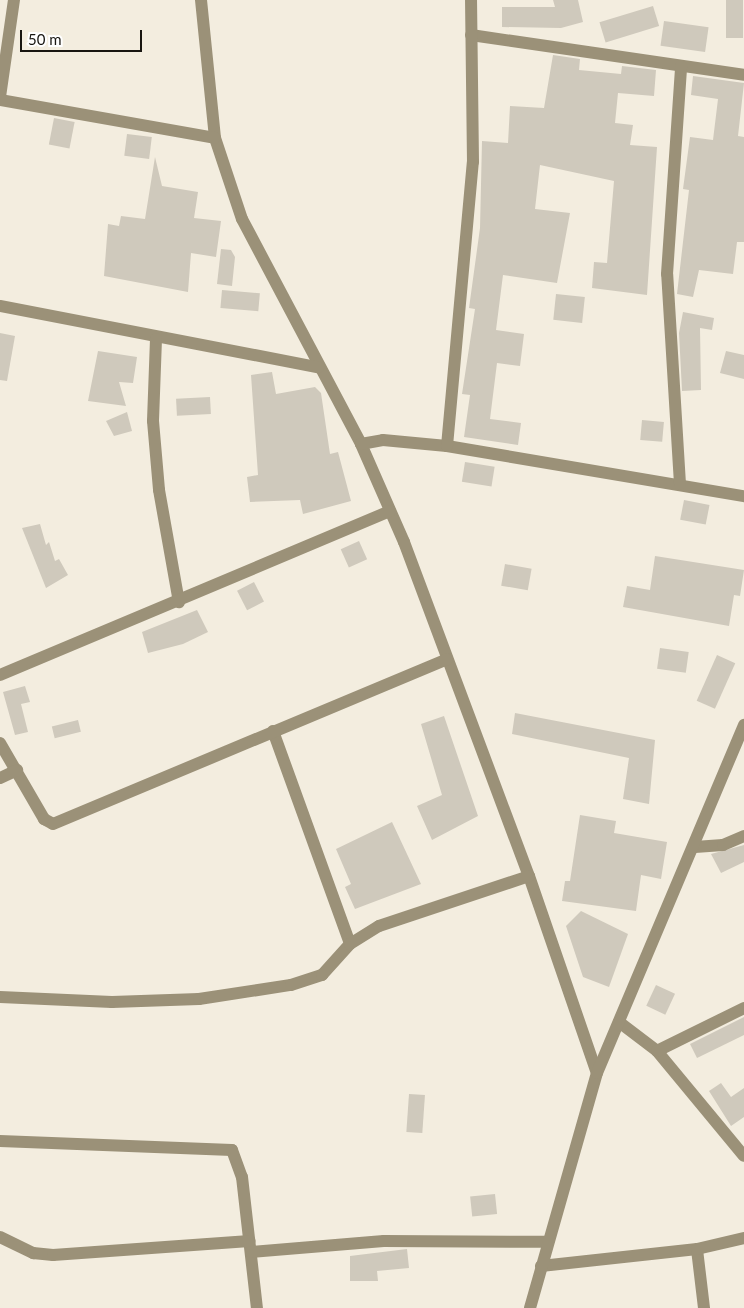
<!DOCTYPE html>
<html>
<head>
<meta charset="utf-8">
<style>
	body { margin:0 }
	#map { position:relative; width:744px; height:1308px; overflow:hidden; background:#f3eddf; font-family:Lato,sans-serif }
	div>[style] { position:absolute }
	.building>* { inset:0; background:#cfc9bc; transform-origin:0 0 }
	.street>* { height:12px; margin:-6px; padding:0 6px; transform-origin:6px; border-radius:6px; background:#9b9178 }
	span { translate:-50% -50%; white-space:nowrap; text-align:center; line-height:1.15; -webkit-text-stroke:4.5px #fff; paint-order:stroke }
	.scale { position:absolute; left:20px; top:30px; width:122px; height:22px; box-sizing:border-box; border:2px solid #181611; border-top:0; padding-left:6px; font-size:15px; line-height:18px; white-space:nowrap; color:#181611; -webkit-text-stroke:4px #fff; paint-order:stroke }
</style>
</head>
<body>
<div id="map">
	<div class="building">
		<div style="clip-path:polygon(553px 0,578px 0,583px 22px,561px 28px,502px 27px,502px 7px,555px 7px)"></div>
		<div style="left:726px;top:0;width:17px;height:38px"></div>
		<div style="left:653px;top:6px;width:21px;height:56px;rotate:73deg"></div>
		<div style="left:664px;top:21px;width:45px;height:25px;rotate:8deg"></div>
		<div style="clip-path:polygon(553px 55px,580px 59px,579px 70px,621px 74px,622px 66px,656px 70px,654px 96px,618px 93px,615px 123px,633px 125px,630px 145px,657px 147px,647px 295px,592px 288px,594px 262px,607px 263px,614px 181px,540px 165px,535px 209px,570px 213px,557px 283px,503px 275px,496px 330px,524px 334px,520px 366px,497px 363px,490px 419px,521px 423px,518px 445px,464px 437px,470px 395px,462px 394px,475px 309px,469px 308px,480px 228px,482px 141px,508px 143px,510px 106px,544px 108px)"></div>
		<div style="clip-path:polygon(693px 76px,744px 83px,738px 136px,744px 137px,744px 242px,737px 242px,733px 274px,699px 270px,693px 297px,677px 294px,689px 190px,683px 189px,690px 137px,713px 140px,718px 99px,691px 95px)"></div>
		<div style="left:54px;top:118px;width:21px;height:27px;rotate:11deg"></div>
		<div style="left:127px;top:134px;width:25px;height:22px;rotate:7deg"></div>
		<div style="clip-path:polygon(155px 157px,162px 186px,198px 192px,194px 218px,221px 221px,216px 257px,191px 253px,188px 292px,104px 276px,108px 224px,119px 226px,121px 216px,145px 219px)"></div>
		<div style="clip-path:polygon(221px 249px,231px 250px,235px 257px,232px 286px,217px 284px)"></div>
		<div style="left:222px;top:290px;width:38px;height:18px;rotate:5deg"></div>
		<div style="left:556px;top:294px;width:29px;height:26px;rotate:6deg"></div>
		<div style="clip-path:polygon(683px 312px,714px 318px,712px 330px,700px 328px,701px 390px,682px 391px,679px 333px)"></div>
		<div style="clip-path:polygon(0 333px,15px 336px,7px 381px,0 380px)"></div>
		<div style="clip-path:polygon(98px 351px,137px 357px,133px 383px,119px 382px,126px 406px,88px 401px)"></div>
		<div style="clip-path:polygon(726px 351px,744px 355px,744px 379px,720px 373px)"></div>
		<div style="clip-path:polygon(272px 372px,276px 394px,315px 387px,321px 393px,330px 454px,338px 452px,351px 501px,303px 514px,300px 500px,250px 502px,247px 477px,258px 475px,251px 375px)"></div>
		<div style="left:210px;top:397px;width:17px;height:34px;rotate:87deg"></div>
		<div style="clip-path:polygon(127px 412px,132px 431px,114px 436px,106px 421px)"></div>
		<div style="left:642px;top:420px;width:22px;height:20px;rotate:5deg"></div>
		<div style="left:465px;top:462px;width:30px;height:20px;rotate:9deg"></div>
		<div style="left:684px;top:500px;width:26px;height:20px;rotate:11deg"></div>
		<div style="clip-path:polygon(40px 524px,46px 545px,49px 542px,55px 561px,59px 559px,68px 575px,46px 588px,22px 528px)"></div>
		<div style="left:359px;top:541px;width:20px;height:20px;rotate:66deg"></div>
		<div style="clip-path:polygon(655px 556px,744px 570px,740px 596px,734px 595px,729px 626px,623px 607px,627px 586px,650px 590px)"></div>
		<div style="left:505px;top:564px;width:27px;height:22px;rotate:10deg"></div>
		<div style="left:254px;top:582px;width:22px;height:19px;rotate:63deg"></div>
		<div style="clip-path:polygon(197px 610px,208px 632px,183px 644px,148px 653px,142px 632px)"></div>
		<div style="left:660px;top:648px;width:29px;height:21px;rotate:8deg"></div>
		<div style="left:717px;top:655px;width:20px;height:50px;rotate:24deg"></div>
		<div style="clip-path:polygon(25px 686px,30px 702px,21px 704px,28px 732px,15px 735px,3px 692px)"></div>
		<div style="clip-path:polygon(515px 713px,655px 740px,649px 804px,623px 799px,629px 758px,512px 734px)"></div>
		<div style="clip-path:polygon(444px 716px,478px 816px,432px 840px,417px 806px,442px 795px,421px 724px)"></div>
		<div style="left:78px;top:720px;width:12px;height:27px;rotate:76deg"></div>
		<div style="clip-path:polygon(580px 815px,616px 821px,614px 833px,667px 842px,661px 879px,641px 875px,636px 911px,562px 901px,565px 881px,570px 881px)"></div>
		<div style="clip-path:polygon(392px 822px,421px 884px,355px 909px,345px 887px,351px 884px,336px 849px)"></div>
		<div style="clip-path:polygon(744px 845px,744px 862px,721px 873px,711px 854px)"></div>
		<div style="clip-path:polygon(581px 911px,628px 934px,609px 987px,583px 977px,566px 926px)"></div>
		<div style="left:656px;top:985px;width:21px;height:23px;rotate:25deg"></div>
		<div style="clip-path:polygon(744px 1017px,744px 1035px,697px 1058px,690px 1044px)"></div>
		<div style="clip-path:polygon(721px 1083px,731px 1097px,744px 1088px,744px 1117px,731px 1126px,709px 1091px)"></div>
		<div style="left:409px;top:1094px;width:16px;height:38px;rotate:4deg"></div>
		<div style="left:495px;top:1194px;width:20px;height:25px;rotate:84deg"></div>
		<div style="clip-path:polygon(407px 1249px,409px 1268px,377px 1271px,378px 1281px,350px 1281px,350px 1256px)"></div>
	</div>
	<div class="street">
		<div style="left:201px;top:0;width:139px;rotate:84.2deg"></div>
		<div style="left:215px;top:138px;width:85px;rotate:71.6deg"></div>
		<div style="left:242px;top:219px;width:255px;rotate:62.1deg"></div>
		<div style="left:361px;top:444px;width:107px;rotate:66.3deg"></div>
		<div style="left:404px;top:542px;width:357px;rotate:69.5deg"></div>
		<div style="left:529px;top:876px;width:208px;rotate:71deg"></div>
		<div style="left:471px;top:35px;width:276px;rotate:8.3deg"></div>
		<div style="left:0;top:97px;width:98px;rotate:-81.8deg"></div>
		<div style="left:0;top:100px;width:218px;rotate:10deg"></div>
		<div style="left:0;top:306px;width:324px;rotate:10.9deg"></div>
		<div style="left:156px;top:339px;width:82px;rotate:92.1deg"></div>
		<div style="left:153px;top:421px;width:69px;rotate:85deg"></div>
		<div style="left:159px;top:490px;width:114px;rotate:79.9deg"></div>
		<div style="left:361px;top:444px;width:22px;rotate:-10deg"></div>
		<div style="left:383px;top:440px;width:64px;rotate:5.4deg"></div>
		<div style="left:447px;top:446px;width:301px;rotate:9.6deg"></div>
		<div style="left:447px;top:446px;width:285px;rotate:-84.8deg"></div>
		<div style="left:473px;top:162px;width:162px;rotate:-90.7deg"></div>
		<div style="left:680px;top:484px;width:210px;rotate:-93.5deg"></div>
		<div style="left:667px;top:274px;width:208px;rotate:-86.1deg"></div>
		<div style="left:0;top:675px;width:423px;rotate:-22.8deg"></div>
		<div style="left:273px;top:731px;width:226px;rotate:70.1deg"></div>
		<div style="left:0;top:743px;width:88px;rotate:59.9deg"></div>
		<div style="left:44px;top:819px;width:10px;rotate:29deg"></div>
		<div style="left:53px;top:824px;width:427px;rotate:-22.7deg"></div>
		<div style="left:0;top:778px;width:19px;rotate:-25deg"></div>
		<div style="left:695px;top:847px;width:28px;rotate:-4deg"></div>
		<div style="left:723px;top:845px;width:23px;rotate:-23deg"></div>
		<div style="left:0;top:997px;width:112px;rotate:2.6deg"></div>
		<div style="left:112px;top:1002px;width:87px;rotate:-2deg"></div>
		<div style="left:199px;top:999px;width:93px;rotate:-8.7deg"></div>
		<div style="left:291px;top:985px;width:33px;rotate:-18deg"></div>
		<div style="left:322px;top:975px;width:42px;rotate:-47.9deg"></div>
		<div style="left:350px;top:944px;width:34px;rotate:-32deg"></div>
		<div style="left:379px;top:926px;width:158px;rotate:-18.4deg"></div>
		<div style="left:619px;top:1022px;width:48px;rotate:37.3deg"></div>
		<div style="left:657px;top:1051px;width:136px;rotate:50.4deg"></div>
		<div style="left:657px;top:1051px;width:97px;rotate:-26.3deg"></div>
		<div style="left:0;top:1141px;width:232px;rotate:2.2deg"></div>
		<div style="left:232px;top:1150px;width:29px;rotate:70deg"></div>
		<div style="left:242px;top:1177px;width:132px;rotate:83.5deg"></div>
		<div style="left:0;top:1237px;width:37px;rotate:26deg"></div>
		<div style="left:33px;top:1253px;width:20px;rotate:6deg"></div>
		<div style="left:53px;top:1255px;width:197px;rotate:-4.1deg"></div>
		<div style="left:251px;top:1252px;width:133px;rotate:-4.7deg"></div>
		<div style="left:384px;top:1241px;width:164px;rotate:0.3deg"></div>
		<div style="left:541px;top:1266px;width:157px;rotate:-6.2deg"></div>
		<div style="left:530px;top:1308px;width:244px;rotate:-74.1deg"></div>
		<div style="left:597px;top:1073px;width:378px;rotate:-67.1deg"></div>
		<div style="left:704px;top:1308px;width:59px;rotate:-96.8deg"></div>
		<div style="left:697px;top:1249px;width:48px;rotate:-13.2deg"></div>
	</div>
	<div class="scale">50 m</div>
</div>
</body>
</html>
